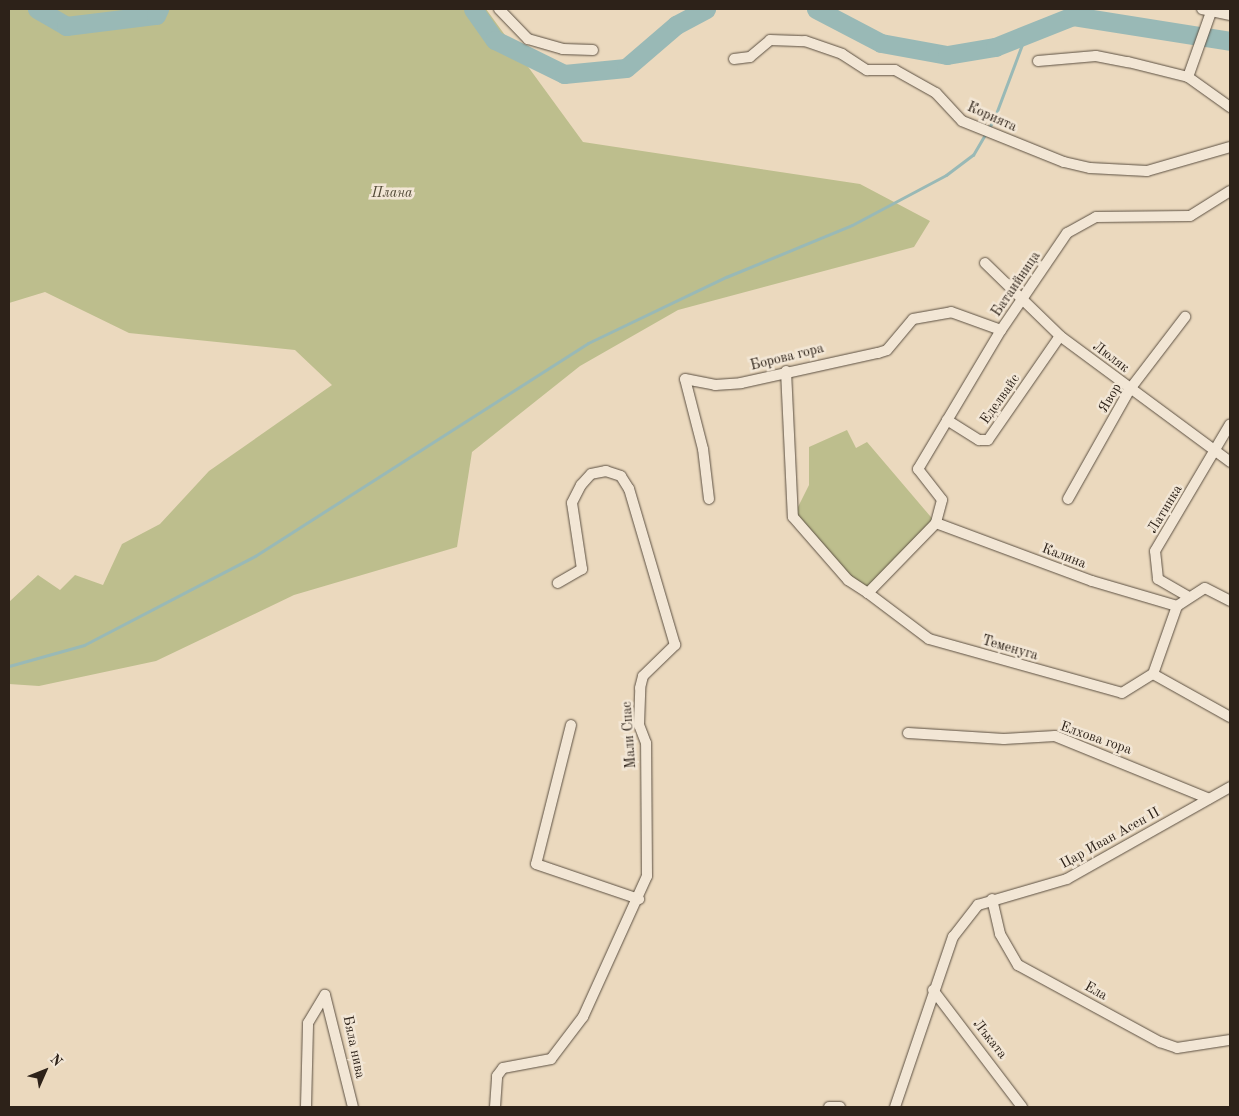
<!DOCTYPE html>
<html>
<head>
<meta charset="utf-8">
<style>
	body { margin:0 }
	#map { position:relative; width:1239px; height:1116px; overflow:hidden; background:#ebd9be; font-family:"Old Standard TT",serif }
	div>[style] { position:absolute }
	.green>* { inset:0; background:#bdbe8d }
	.stream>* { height:3px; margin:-1.5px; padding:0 1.5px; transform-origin:1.5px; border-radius:1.5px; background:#99b9b6 }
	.river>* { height:19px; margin:-9.5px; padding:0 9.5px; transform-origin:9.5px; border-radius:9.5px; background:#99b9b6 }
	.roads { filter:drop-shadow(0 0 1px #5c5042) drop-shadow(0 0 1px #5c5042) }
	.minor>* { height:10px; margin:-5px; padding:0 5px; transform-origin:5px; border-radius:5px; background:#f2e6d5 }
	span { translate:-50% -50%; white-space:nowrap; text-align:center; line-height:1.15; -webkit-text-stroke:5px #f2e6d5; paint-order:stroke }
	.street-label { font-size:14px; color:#2d2219 }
	.park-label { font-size:14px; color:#514936; font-style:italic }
	.frame { position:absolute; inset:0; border:10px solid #2d2219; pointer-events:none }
	.north { position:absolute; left:20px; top:1046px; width:50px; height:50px; -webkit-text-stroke:4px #f2e6d5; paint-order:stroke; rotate:46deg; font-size:14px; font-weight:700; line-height:20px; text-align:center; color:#2d2219 }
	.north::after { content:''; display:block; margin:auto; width:18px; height:22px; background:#2d2219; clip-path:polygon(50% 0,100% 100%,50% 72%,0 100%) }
</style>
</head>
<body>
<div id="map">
	<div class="green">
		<div style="clip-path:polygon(9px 9px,486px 9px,583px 142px,860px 184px,930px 221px,914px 247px,678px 310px,580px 366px,472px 452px,457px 547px,294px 595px,156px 661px,39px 686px,9px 684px,9px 602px,38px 575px,60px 590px,75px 575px,103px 585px,122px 544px,160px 524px,209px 471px,332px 385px,295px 350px,129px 333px,45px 292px,9px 303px)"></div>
		<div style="clip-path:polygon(847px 430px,856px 448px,867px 442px,936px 523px,868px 593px,848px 580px,793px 517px,809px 485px,809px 447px)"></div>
	</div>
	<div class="stream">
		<div style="left:9px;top:666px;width:78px;rotate:-15.6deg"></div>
		<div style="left:84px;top:645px;width:193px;rotate:-27.5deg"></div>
		<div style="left:255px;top:556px;width:395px;rotate:-32.6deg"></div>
		<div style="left:588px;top:343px;width:153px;rotate:-25.6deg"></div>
		<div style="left:726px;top:277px;width:136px;rotate:-22.4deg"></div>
		<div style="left:852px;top:225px;width:106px;rotate:-28deg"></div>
		<div style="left:946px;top:175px;width:34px;rotate:-37deg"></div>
		<div style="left:973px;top:155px;width:42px;rotate:-59.7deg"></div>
		<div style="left:994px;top:119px;width:91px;rotate:-69.4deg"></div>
	</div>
	<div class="river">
		<div style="left:37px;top:9px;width:34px;rotate:30deg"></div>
		<div style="left:66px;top:26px;width:91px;rotate:-7deg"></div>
		<div style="left:156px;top:15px;width:7px;rotate:-63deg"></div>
		<div style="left:473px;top:9px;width:38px;rotate:55deg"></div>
		<div style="left:495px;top:40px;width:77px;rotate:26.2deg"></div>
		<div style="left:564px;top:74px;width:62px;rotate:-5.5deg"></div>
		<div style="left:626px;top:68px;width:66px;rotate:-40.7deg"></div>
		<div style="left:676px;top:25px;width:34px;rotate:-28deg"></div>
		<div style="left:816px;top:9px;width:73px;rotate:27.6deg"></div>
		<div style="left:881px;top:43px;width:67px;rotate:10.3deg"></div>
		<div style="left:947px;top:55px;width:49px;rotate:-9.5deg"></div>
		<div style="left:995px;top:47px;width:84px;rotate:-21.7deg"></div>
		<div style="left:1073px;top:16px;width:159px;rotate:9deg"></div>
	</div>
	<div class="roads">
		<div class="minor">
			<div style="left:499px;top:9px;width:42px;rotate:46deg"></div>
			<div style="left:528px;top:39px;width:36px;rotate:16deg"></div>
			<div style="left:563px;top:49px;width:30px;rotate:2deg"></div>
			<div style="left:1202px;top:9px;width:29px;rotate:12deg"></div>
			<div style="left:734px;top:59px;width:16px;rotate:-7deg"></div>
			<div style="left:750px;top:57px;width:26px;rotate:-40deg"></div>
			<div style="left:770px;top:40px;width:35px;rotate:2deg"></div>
			<div style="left:805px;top:41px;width:39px;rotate:19deg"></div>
			<div style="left:842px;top:54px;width:30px;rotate:33deg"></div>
			<div style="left:867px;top:70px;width:28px"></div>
			<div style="left:895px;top:70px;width:47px;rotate:29.3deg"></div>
			<div style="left:936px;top:93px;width:38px;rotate:47deg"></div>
			<div style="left:962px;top:121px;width:110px;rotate:21.9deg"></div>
			<div style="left:1064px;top:162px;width:27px;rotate:13deg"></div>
			<div style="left:1090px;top:168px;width:57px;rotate:3deg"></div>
			<div style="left:1147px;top:171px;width:86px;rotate:-16.1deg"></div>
			<div style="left:1038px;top:61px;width:58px;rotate:-4.9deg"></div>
			<div style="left:1096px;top:56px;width:33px;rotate:11deg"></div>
			<div style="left:1128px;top:62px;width:62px;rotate:14deg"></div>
			<div style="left:1188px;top:77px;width:52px;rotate:35.5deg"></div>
			<div style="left:1188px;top:77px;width:69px;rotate:-70.5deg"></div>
			<div style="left:1230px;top:191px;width:47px;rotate:148deg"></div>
			<div style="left:1190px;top:216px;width:94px;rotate:179.4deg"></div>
			<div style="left:1096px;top:217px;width:33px;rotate:151deg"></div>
			<div style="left:1067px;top:233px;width:117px;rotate:124.2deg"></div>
			<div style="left:1001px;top:330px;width:162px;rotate:120.8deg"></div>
			<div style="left:918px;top:469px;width:39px;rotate:52deg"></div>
			<div style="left:942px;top:500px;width:24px;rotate:105deg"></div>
			<div style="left:936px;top:523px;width:166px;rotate:20.4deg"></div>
			<div style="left:1092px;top:581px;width:89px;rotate:16.4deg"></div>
			<div style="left:1177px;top:606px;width:33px;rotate:-33deg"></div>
			<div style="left:1205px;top:588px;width:28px;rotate:27deg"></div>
			<div style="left:985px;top:263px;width:105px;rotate:44.2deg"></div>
			<div style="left:1060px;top:336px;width:212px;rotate:36.5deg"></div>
			<div style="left:786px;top:371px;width:146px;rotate:87.3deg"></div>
			<div style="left:793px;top:517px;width:84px;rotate:48.9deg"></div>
			<div style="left:848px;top:580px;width:24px;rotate:33deg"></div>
			<div style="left:947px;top:420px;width:38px;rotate:32deg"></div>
			<div style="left:979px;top:440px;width:9px"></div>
			<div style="left:988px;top:440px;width:126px;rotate:-55.3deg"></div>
			<div style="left:709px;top:499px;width:50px;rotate:-96.8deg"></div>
			<div style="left:703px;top:449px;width:72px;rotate:-104.4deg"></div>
			<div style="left:685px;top:379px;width:31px;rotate:11deg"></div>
			<div style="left:715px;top:385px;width:26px;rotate:-4deg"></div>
			<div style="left:741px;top:383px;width:140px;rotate:-12.4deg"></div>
			<div style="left:878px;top:353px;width:9px;rotate:-18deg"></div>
			<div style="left:887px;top:350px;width:40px;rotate:-50deg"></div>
			<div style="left:913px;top:319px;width:39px;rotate:-10deg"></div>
			<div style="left:951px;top:312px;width:53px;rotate:19.8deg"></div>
			<div style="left:1068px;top:499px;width:126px;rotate:-60.6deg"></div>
			<div style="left:1130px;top:389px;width:91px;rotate:-52.6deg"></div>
			<div style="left:936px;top:523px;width:98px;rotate:134.2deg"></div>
			<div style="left:868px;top:593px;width:76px;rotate:37deg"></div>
			<div style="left:929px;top:639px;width:200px;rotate:15.6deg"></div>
			<div style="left:1122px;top:693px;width:36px;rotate:-32deg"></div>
			<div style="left:1189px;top:597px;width:36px;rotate:-150deg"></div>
			<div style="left:1158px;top:579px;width:28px;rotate:-96deg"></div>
			<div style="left:1155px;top:551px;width:147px;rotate:-59.4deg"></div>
			<div style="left:1177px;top:606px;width:72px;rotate:109.4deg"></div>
			<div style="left:1153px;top:674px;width:88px;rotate:29.2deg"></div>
			<div style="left:571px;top:725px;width:143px;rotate:104.1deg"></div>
			<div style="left:536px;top:864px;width:109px;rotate:18.8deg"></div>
			<div style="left:908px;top:733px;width:96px;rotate:3.6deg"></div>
			<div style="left:1004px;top:739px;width:51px;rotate:-3.4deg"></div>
			<div style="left:1055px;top:736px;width:166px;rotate:22.2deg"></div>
			<div style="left:992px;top:899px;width:36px;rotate:77deg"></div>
			<div style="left:1000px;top:934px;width:36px;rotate:60deg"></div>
			<div style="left:1018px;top:965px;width:162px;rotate:28.5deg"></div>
			<div style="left:1160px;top:1042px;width:18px;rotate:19deg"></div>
			<div style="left:1177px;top:1048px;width:54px;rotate:-8.6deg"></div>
			<div style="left:933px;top:990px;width:147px;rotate:52.7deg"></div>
			<div style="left:306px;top:1107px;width:84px;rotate:-88.6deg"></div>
			<div style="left:308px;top:1023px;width:33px;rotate:-59deg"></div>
			<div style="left:325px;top:995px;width:115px;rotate:76deg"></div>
			<div style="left:495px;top:1107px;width:31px;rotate:-86deg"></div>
			<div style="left:497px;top:1076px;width:10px;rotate:-53deg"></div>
			<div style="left:503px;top:1068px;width:49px;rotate:-10.6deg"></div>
			<div style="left:551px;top:1059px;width:53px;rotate:-52.7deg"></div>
			<div style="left:583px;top:1017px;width:155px;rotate:-65.6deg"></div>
			<div style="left:647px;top:876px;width:133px;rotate:-90.4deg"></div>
			<div style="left:646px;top:743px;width:19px;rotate:-111deg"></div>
			<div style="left:639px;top:725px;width:37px;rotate:-88deg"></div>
			<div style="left:640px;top:688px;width:12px;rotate:-76deg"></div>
			<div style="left:643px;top:676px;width:45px;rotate:-44.1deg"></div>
			<div style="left:675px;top:645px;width:163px;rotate:-106.4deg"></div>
			<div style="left:629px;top:489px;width:15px;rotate:-122deg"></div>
			<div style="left:621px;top:476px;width:16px;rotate:-162deg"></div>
			<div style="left:606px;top:471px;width:15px;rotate:169deg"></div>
			<div style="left:591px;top:474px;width:15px;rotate:132deg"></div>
			<div style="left:581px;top:485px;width:20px;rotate:117deg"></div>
			<div style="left:572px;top:503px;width:67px;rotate:81.4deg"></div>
			<div style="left:582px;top:569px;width:28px;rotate:150deg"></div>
			<div style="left:829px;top:1107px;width:11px"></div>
			<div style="left:895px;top:1107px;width:180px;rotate:-71.2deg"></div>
			<div style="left:953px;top:937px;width:41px;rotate:-52deg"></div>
			<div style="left:978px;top:905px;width:93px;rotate:-16.3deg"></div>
			<div style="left:1067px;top:879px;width:187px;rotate:-29.4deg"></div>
		</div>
	</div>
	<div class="street-label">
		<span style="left:992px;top:117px;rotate:24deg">Корията</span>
		<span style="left:1016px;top:284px;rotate:-56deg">Батаийница</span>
		<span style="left:787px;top:357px;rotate:-14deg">Борова гора</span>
		<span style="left:1111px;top:357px;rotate:37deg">Люляк</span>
		<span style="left:1110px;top:398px;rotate:-60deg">Явор</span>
		<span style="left:1000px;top:399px;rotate:-55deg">Еделвайс</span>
		<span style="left:1165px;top:509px;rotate:-59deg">Латинка</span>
		<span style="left:1064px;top:556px;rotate:21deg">Калина</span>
		<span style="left:1010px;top:648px;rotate:16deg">Теменуга</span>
		<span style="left:629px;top:735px;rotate:-94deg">Мали Спас</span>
		<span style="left:1096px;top:738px;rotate:19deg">Елхова гора</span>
		<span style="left:1110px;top:838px;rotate:-29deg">Цар Иван Асен II</span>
		<span style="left:1096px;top:991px;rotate:29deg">Ела</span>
		<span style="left:990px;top:1039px;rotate:52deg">Лъката</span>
		<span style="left:354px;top:1047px;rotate:78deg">Бяла нива</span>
	</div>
	<div class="park-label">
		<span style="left:392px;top:193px">Плана</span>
	</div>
	<div class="frame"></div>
	<div class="north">N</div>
</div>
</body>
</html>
